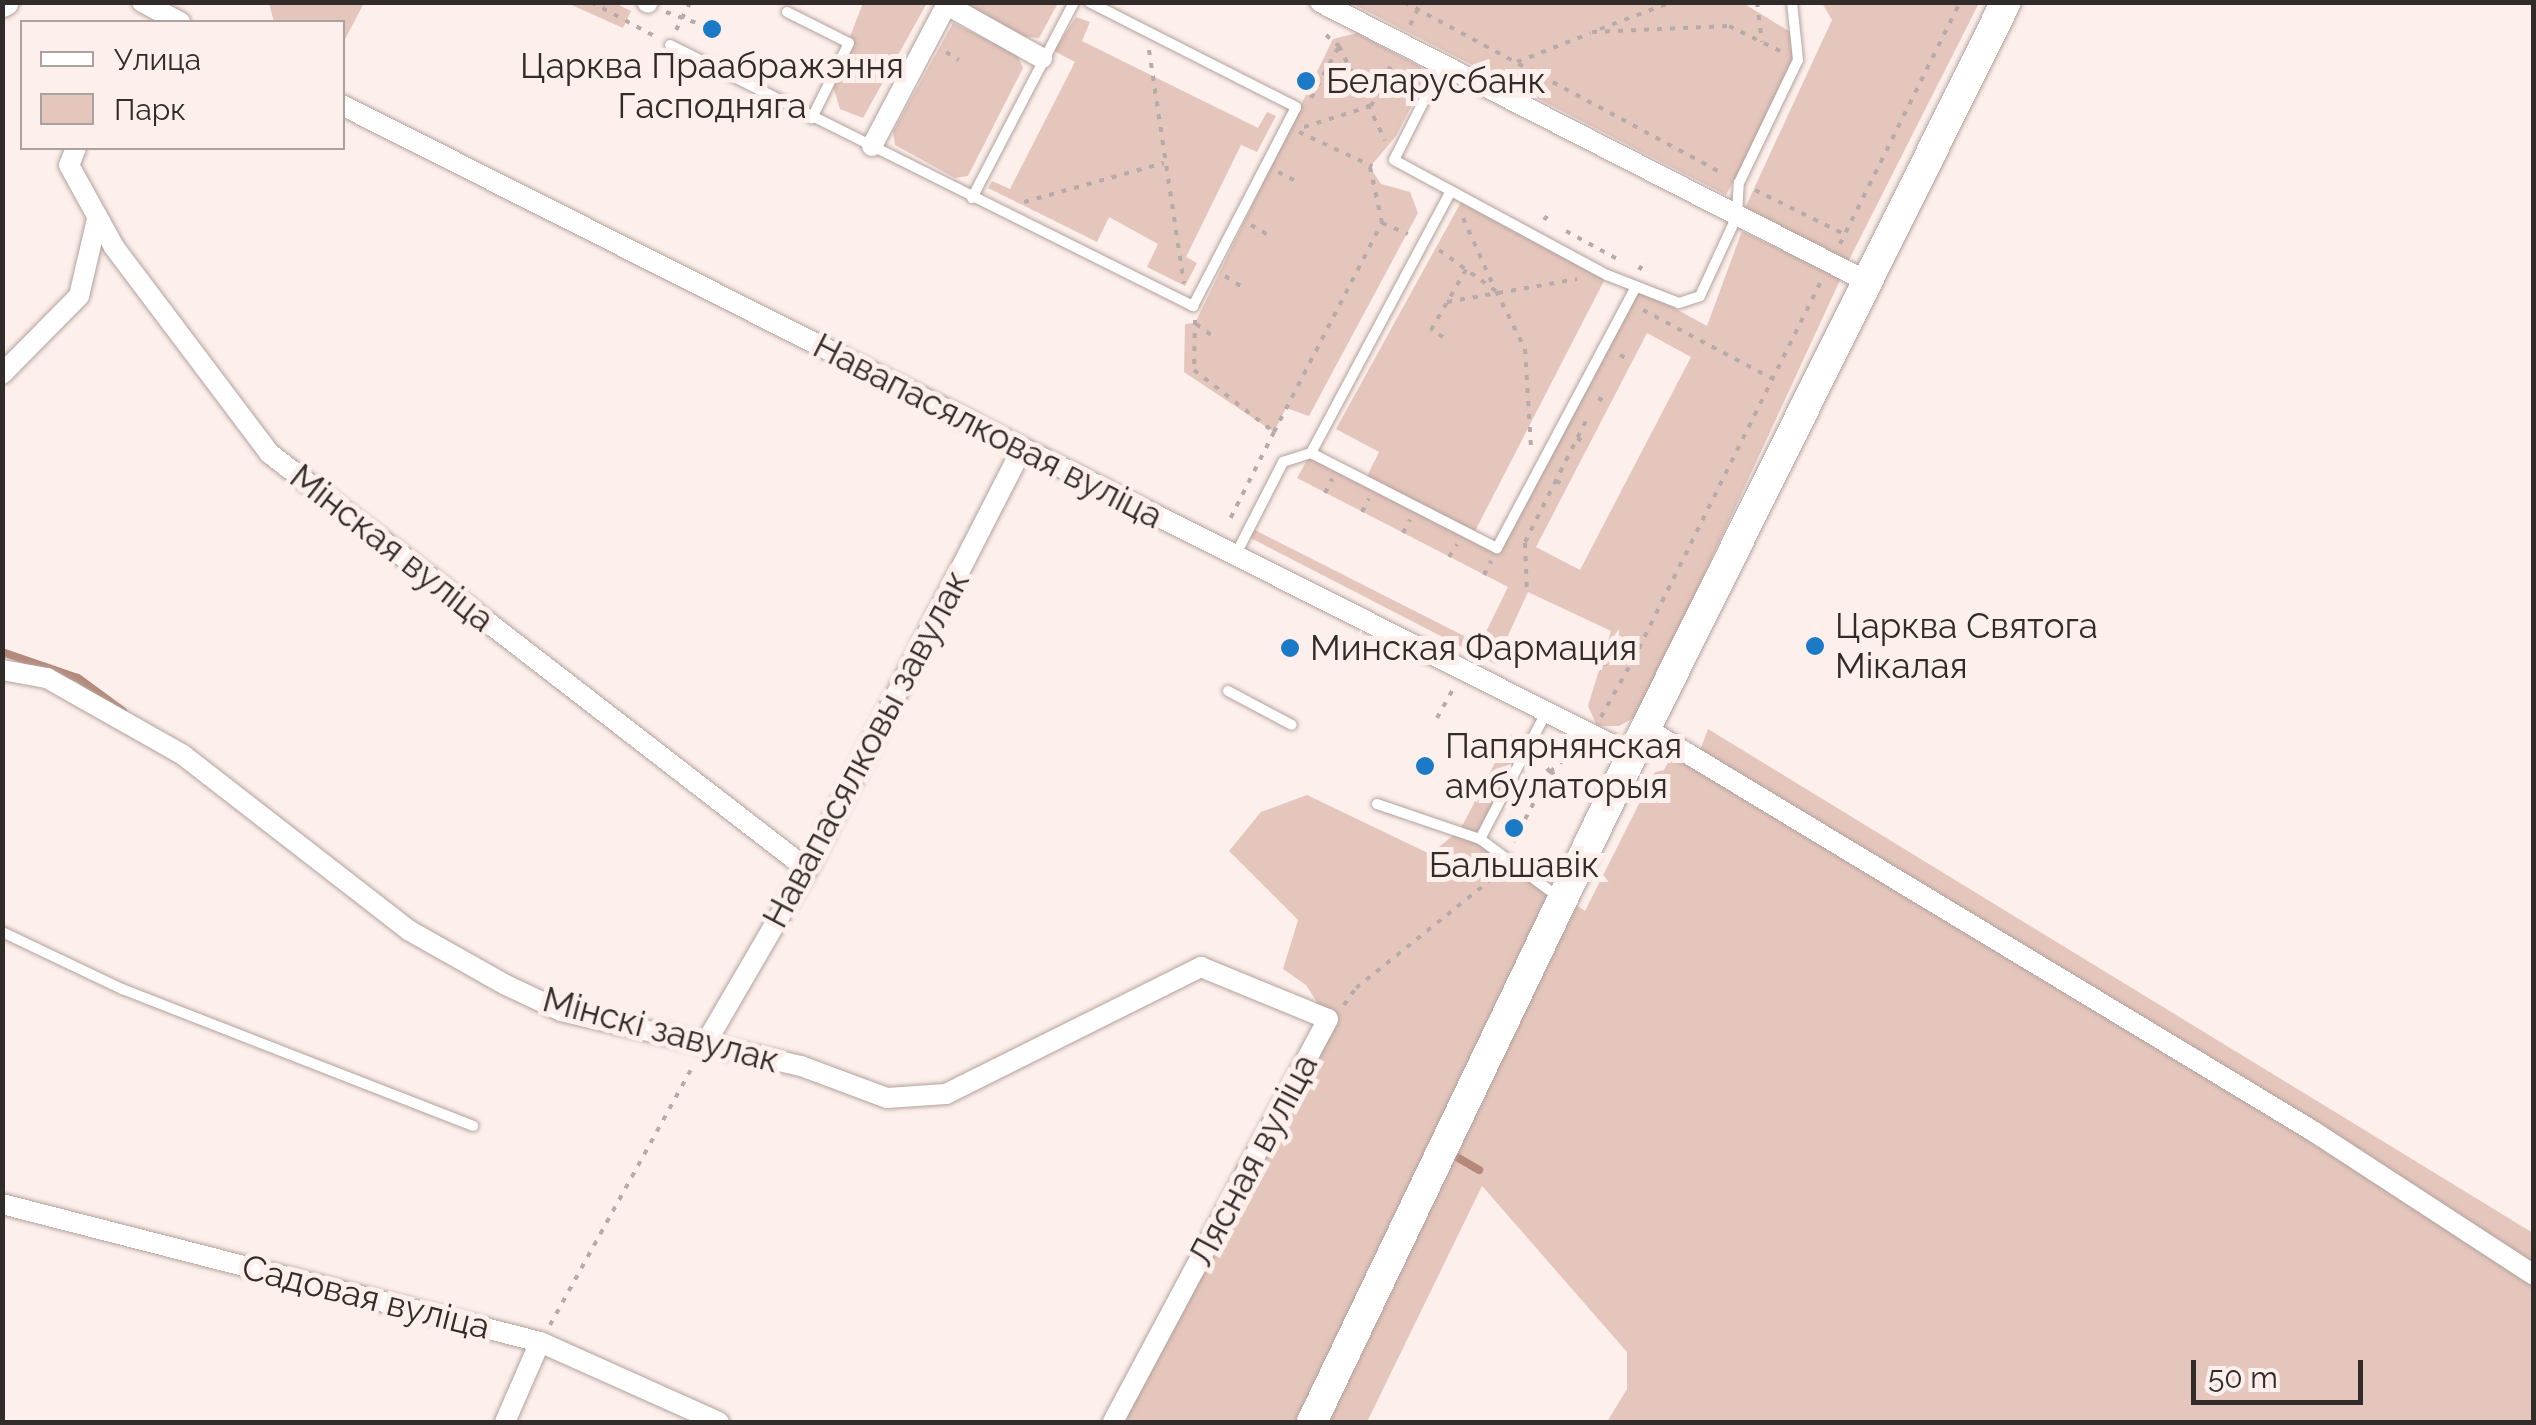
<!DOCTYPE html>
<html>
<head>
<meta charset="utf-8">
<style>
	body { margin:0 }
	#map { position:relative; width:2536px; height:1425px; overflow:hidden; background:#fdefeb; font-family:Raleway,sans-serif }
	div>[style] { position:absolute }
	.green>* { inset:0; background:#e5c6bc }
	.stream>* { height:8px; margin:-4px; padding:0 4px; transform-origin:4px; border-radius:4px; background:#b5897a }
	.path>* { height:4px; margin-top:-2px; transform-origin:0; background:repeating-linear-gradient(90deg,#b6aba8 0 5px,transparent 0 13px) }
	.roads { filter:drop-shadow(0 0 2px #b2a29d) drop-shadow(0 0 2px #b2a29d) }
	.service>* { height:10px; margin:-5px; padding:0 5px; transform-origin:5px; border-radius:5px; background:#fff }
	.minor>* { height:20px; margin:-10px; padding:0 10px; transform-origin:10px; border-radius:10px; background:#fff }
	.tertiary>* { height:25px; margin:-12.5px; padding:0 12.5px; transform-origin:12.5px; border-radius:12.5px; background:#fff }
	.secondary>* { height:30px; margin:-15px; padding:0 15px; transform-origin:15px; border-radius:15px; background:#fff }
	.dots>* { width:28px; height:28px; translate:-50% -50%; box-sizing:border-box; border:5px solid #fdefeb; border-radius:50% }
	span { translate:-50% -50%; white-space:nowrap; text-align:center; line-height:1.15; -webkit-text-stroke:10px #fdefeb; paint-order:stroke }
	.poi-label { font-size:35px; color:#312b29 }
	.left { translate:0 -50%; text-align:left }
	.street-label { font-size:35px; color:#312b29 }
	.frame { position:absolute; inset:0; border:5px solid #312b29; pointer-events:none }
	.legend { position:absolute; left:20px; top:20px; width:325px; height:130px; box-sizing:border-box; background:#fdefeb; border:2px solid #aba19d; margin:0; padding:12px 18px; list-style:none; font-size:30px; color:#312b29 }
	.legend li { display:flex; align-items:center; gap:20px; height:50px }
	.legend b { width:50px; border:2px solid #aba19d }
	.scale { position:absolute; left:2191px; top:1360px; width:172px; height:45px; box-sizing:border-box; border:5px solid #312b29; border-top:0; padding-left:12px; font-size:30px; line-height:35px; white-space:nowrap; color:#312b29; -webkit-text-stroke:8px #fdefeb; paint-order:stroke }
</style>
</head>
<body>
<div id="map">
	<div class="green">
		<div style="clip-path:polygon(269px 3px,269px 2px,364px 3px,343px 43px,342px 22px,274px 22px)"></div>
		<div style="clip-path:polygon(567px 3px,615px 3px,631px 11px,623px 28px)"></div>
		<div style="clip-path:polygon(863px 3px,927px 3px,863px 118px,840px 109px,832px 83px)"></div>
		<div style="clip-path:polygon(965px 3px,1058px 3px,1039px 38px,1020px 36px)"></div>
		<div style="clip-path:polygon(1351px 3px,1743px 3px,1800px 38px,1798px 60px,1726px 195px)"></div>
		<div style="clip-path:polygon(1822px 3px,1979px 3px,1848px 262px,1745px 208px,1832px 20px)"></div>
		<div style="clip-path:polygon(1076px 17px,1090px 22px,1082px 41px,1258px 128px,1267px 112px,1276px 116px,1257px 152px,1241px 145px,1186px 257px,1197px 263px,1185px 286px,1147px 267px,1158px 244px,1109px 217px,1097px 242px,988px 188px,992px 181px,1010px 189px,1075px 62px,1054px 51px)"></div>
		<div style="clip-path:polygon(953px 23px,1017px 54px,1023px 68px,968px 176px,955px 178px,895px 145px,893px 132px)"></div>
		<div style="clip-path:polygon(1357px 33px,1421px 67px,1422px 86px,1396px 136px,1370px 167px,1381px 184px,1410px 192px,1418px 213px,1309px 416px,1286px 408px,1274px 432px,1184px 372px,1185px 324px,1195px 323px,1333px 39px)"></div>
		<div style="clip-path:polygon(evenodd,1461px 202px,1607px 275px,1473px 535px,1497px 548px,1636px 287px,1707px 326px,1742px 231px,1841px 278px,1658px 675px,1637px 716px,1619px 726px,1597px 726px,1588px 706px,1611px 631px,1528px 592px,1495px 664px,1245px 535px,1249px 527px,1480px 644px,1508px 587px,1297px 478px,1311px 453px,1365px 480px,1379px 452px,1336px 429px,1461px 202px,1647px 333px,1691px 357px,1580px 570px,1536px 547px,1647px 333px)"></div>
		<div style="clip-path:polygon(1708px 729px,2533px 1233px,2533px 1422px,1607px 1422px,1627px 1389px,1627px 1352px,1482px 1186px,1367px 1422px,1113px 1422px,1328px 1019px,1306px 985px,1283px 969px,1298px 920px,1229px 851px,1261px 812px,1307px 795px,1430px 854px,1460px 830px,1510px 734px,1529px 744px,1479px 840px,1585px 911px,1655px 772px,1664px 770px,1676px 748px,1696px 761px)"></div>
	</div>
	<div class="stream">
		<div style="left:2px;top:652px;width:80px;rotate:18.9deg"></div>
		<div style="left:78px;top:678px;width:56px;rotate:36.3deg"></div>
		<div style="left:1448px;top:1152px;width:36px;rotate:30deg"></div>
	</div>
	<div class="path">
		<div style="left:591px;top:2px;width:76px;rotate:28.2deg"></div>
		<div style="left:1404px;top:2px;width:363px;rotate:28.3deg"></div>
		<div style="left:1757px;top:2px;width:40px;rotate:82.9deg"></div>
		<div style="left:666px;top:12px;width:35px;rotate:20deg"></div>
		<div style="left:1410px;top:25px;width:25px;rotate:-64deg"></div>
		<div style="left:1600px;top:29px;width:77px;rotate:-20.6deg"></div>
		<div style="left:676px;top:30px;width:31px;rotate:-63deg"></div>
		<div style="left:1592px;top:32px;width:137px;rotate:-2.5deg"></div>
		<div style="left:1729px;top:26px;width:57px;rotate:26.1deg"></div>
		<div style="left:1326px;top:35px;width:17px;rotate:40deg"></div>
		<div style="left:1339px;top:46px;width:105px;rotate:63.9deg"></div>
		<div style="left:1149px;top:50px;width:236px;rotate:81.5deg"></div>
		<div style="left:946px;top:52px;width:15px;rotate:32deg"></div>
		<div style="left:1517px;top:62px;width:79px;rotate:-21.4deg"></div>
		<div style="left:1311px;top:98px;width:59px;rotate:-61.7deg"></div>
		<div style="left:1304px;top:127px;width:70px;rotate:-17.4deg"></div>
		<div style="left:1371px;top:106px;width:50px;rotate:-63.9deg"></div>
		<div style="left:1299px;top:132px;width:81px;rotate:25deg"></div>
		<div style="left:1370px;top:167px;width:57px;rotate:77.9deg"></div>
		<div style="left:1382px;top:223px;width:28px;rotate:23deg"></div>
		<div style="left:1278px;top:172px;width:20px;rotate:27deg"></div>
		<div style="left:1755px;top:190px;width:99px;rotate:26.3deg"></div>
		<div style="left:1024px;top:202px;width:145px;rotate:-15.6deg"></div>
		<div style="left:1463px;top:218px;width:76px;rotate:65.8deg"></div>
		<div style="left:1544px;top:220px;width:11px;rotate:-52deg"></div>
		<div style="left:1251px;top:225px;width:20px;rotate:30deg"></div>
		<div style="left:1566px;top:231px;width:60px;rotate:28.7deg"></div>
		<div style="left:1840px;top:244px;width:270px;rotate:-63.6deg"></div>
		<div style="left:1439px;top:250px;width:70px;rotate:35.7deg"></div>
		<div style="left:1496px;top:291px;width:65px;rotate:63.4deg"></div>
		<div style="left:1525px;top:349px;width:99px;rotate:86.5deg"></div>
		<div style="left:1639px;top:270px;width:13px;rotate:-58deg"></div>
		<div style="left:1225px;top:276px;width:20px;rotate:33deg"></div>
		<div style="left:1447px;top:302px;width:132px;rotate:-10deg"></div>
		<div style="left:1643px;top:310px;width:145px;rotate:28deg"></div>
		<div style="left:1195px;top:320px;width:50px;rotate:91.1deg"></div>
		<div style="left:1194px;top:370px;width:101px;rotate:37.8deg"></div>
		<div style="left:1274px;top:432px;width:104px;rotate:116.8deg"></div>
		<div style="left:1196px;top:324px;width:24px;rotate:36deg"></div>
		<div style="left:1443px;top:337px;width:14px;rotate:-150deg"></div>
		<div style="left:1431px;top:330px;width:74px;rotate:-60deg"></div>
		<div style="left:1620px;top:355px;width:13px;rotate:27deg"></div>
		<div style="left:1598px;top:398px;width:13px;rotate:27deg"></div>
		<div style="left:1274px;top:432px;width:235px;rotate:-62.7deg"></div>
		<div style="left:1577px;top:438px;width:13px;rotate:27deg"></div>
		<div style="left:1556px;top:481px;width:12px;rotate:24deg"></div>
		<div style="left:1325px;top:493px;width:16px;rotate:-63deg"></div>
		<div style="left:1362px;top:512px;width:15px;rotate:-62deg"></div>
		<div style="left:1403px;top:533px;width:15px;rotate:-62deg"></div>
		<div style="left:1525px;top:542px;width:140px;rotate:-63.3deg"></div>
		<div style="left:1525px;top:543px;width:49px;rotate:87.7deg"></div>
		<div style="left:1449px;top:557px;width:15px;rotate:-58deg"></div>
		<div style="left:1484px;top:575px;width:16px;rotate:-63deg"></div>
		<div style="left:1602px;top:664px;width:31px;rotate:-7deg"></div>
		<div style="left:1633px;top:660px;width:424px;rotate:-63.6deg"></div>
		<div style="left:1601px;top:717px;width:65px;rotate:-60.7deg"></div>
		<div style="left:1437px;top:718px;width:35px;rotate:-61deg"></div>
		<div style="left:1539px;top:758px;width:18px;rotate:52deg"></div>
		<div style="left:1550px;top:772px;width:42px;rotate:26.6deg"></div>
		<div style="left:1513px;top:842px;width:79px;rotate:-62.1deg"></div>
		<div style="left:1550px;top:772px;width:31px;rotate:-42deg"></div>
		<div style="left:1344px;top:1005px;width:21px;rotate:-55deg"></div>
		<div style="left:1356px;top:988px;width:184px;rotate:-38.8deg"></div>
		<div style="left:550px;top:1325px;width:296px;rotate:-61.1deg"></div>
	</div>
	<div class="roads">
		<div class="service">
			<div style="left:787px;top:12px;width:69px;rotate:26.6deg"></div>
			<div style="left:849px;top:43px;width:84px;rotate:116.3deg"></div>
			<div style="left:670px;top:45px;width:585px;rotate:26.52deg"></div>
			<div style="left:1193px;top:306px;width:224px;rotate:-62.6deg"></div>
			<div style="left:1296px;top:107px;width:232px;rotate:-153.1deg"></div>
			<div style="left:1442px;top:65px;width:106px;rotate:116.8deg"></div>
			<div style="left:1394px;top:160px;width:242px;rotate:28.4deg"></div>
			<div style="left:1607px;top:275px;width:77px;rotate:21.3deg"></div>
			<div style="left:1679px;top:303px;width:22px;rotate:-18deg"></div>
			<div style="left:1700px;top:296px;width:88px;rotate:-65.2deg"></div>
			<div style="left:1737px;top:216px;width:33px;rotate:-87deg"></div>
			<div style="left:1739px;top:183px;width:136px;rotate:-64.4deg"></div>
			<div style="left:1798px;top:60px;width:58px;rotate:-95.9deg"></div>
			<div style="left:972px;top:198px;width:221px;rotate:-62.5deg"></div>
			<div style="left:1311px;top:453px;width:297px;rotate:-61.9deg"></div>
			<div style="left:1235px;top:556px;width:106px;rotate:-62.9deg"></div>
			<div style="left:1283px;top:462px;width:29px;rotate:-18deg"></div>
			<div style="left:1311px;top:453px;width:209px;rotate:27.1deg"></div>
			<div style="left:1497px;top:548px;width:296px;rotate:-62deg"></div>
			<div style="left:1228px;top:691px;width:72px;rotate:28deg"></div>
			<div style="left:1377px;top:804px;width:109px;rotate:18.8deg"></div>
			<div style="left:1480px;top:839px;width:101px;rotate:36.5deg"></div>
			<div style="left:1480px;top:839px;width:142px;rotate:-62.4deg"></div>
			<div style="left:2px;top:932px;width:133px;rotate:25.4deg"></div>
			<div style="left:122px;top:989px;width:377px;rotate:21.3deg"></div>
		</div>
		<div class="minor">
			<div style="left:142px;top:2px;width:43px;rotate:27.8deg"></div>
			<div style="left:647px;top:2px;width:1px;rotate:45deg"></div>
			<div style="left:1320px;top:2px;width:615px;rotate:27.06deg"></div>
			<div style="left:947px;top:5px;width:109px;rotate:29.2deg"></div>
			<div style="left:342px;top:105px;width:1447px;rotate:26.74deg"></div>
			<div style="left:872px;top:146px;width:163px;rotate:-62.2deg"></div>
			<div style="left:76px;top:148px;width:18px;rotate:112deg"></div>
			<div style="left:69px;top:165px;width:94px;rotate:61.2deg"></div>
			<div style="left:114px;top:247px;width:258px;rotate:53deg"></div>
			<div style="left:269px;top:453px;width:680px;rotate:37.71deg"></div>
			<div style="left:2px;top:374px;width:110px;rotate:-45.4deg"></div>
			<div style="left:79px;top:296px;width:79px;rotate:-76.8deg"></div>
			<div style="left:2px;top:670px;width:46px;rotate:10.1deg"></div>
			<div style="left:47px;top:678px;width:156px;rotate:29.5deg"></div>
			<div style="left:183px;top:755px;width:287px;rotate:37.8deg"></div>
			<div style="left:410px;top:931px;width:110px;rotate:29.4deg"></div>
			<div style="left:506px;top:985px;width:61px;rotate:25.3deg"></div>
			<div style="left:561px;top:1011px;width:246px;rotate:12.9deg"></div>
			<div style="left:801px;top:1066px;width:92px;rotate:20.4deg"></div>
			<div style="left:887px;top:1098px;width:59px;rotate:-3.9deg"></div>
			<div style="left:946px;top:1094px;width:285px;rotate:-26.5deg"></div>
			<div style="left:1201px;top:967px;width:137px;rotate:22.3deg"></div>
			<div style="left:1328px;top:1019px;width:457px;rotate:118.1deg"></div>
			<div style="left:1647px;top:729px;width:778px;rotate:31.12deg"></div>
			<div style="left:2313px;top:1131px;width:264px;rotate:33.1deg"></div>
			<div style="left:704px;top:1046px;width:205px;rotate:-59.8deg"></div>
			<div style="left:807px;top:869px;width:472px;rotate:-62.9deg"></div>
			<div style="left:2px;top:1204px;width:555px;rotate:14.39deg"></div>
			<div style="left:540px;top:1342px;width:196px;rotate:24.1deg"></div>
			<div style="left:505px;top:1422px;width:87px;rotate:-66.4deg"></div>
		</div>
		<div class="tertiary">
			<div style="left:2px;top:4px;width:4px;rotate:-27deg"></div>
		</div>
		<div class="secondary">
			<div style="left:1312px;top:1422px;width:687px;rotate:-64.4deg"></div>
			<div style="left:1609px;top:802px;width:893px;rotate:-63.61deg"></div>
		</div>
	</div>
	<div class="dots">
		<div style="left:712px;top:29px;background:#1a7ac6"></div>
		<div style="left:1306px;top:81px;background:#1a7ac6"></div>
		<div style="left:1815px;top:646px;background:#1a7ac6"></div>
		<div style="left:1290px;top:648px;background:#1a7ac6"></div>
		<div style="left:1425px;top:766px;background:#1a7ac6"></div>
		<div style="left:1514px;top:828px;background:#1a7ac6"></div>
	</div>
	<div class="poi-label">
		<span style="left:712px;top:86px">Царква Праабражэння<br>Гасподняга</span>
		<span class="left" style="left:1326px;top:81px">Беларусбанк</span>
		<span class="left" style="left:1835px;top:646px">Царква Святога<br>Мікалая</span>
		<span class="left" style="left:1310px;top:648px">Минская Фармация</span>
		<span class="left" style="left:1445px;top:766px">Папярнянская<br>амбулаторыя</span>
		<span style="left:1514px;top:865px">Бальшавік</span>
	</div>
	<div class="street-label">
		<span style="left:988px;top:431px;rotate:27deg">Навапасялковая вуліца</span>
		<span style="left:392px;top:548px;rotate:38deg">Мінская вуліца</span>
		<span style="left:866px;top:749px;rotate:-62deg">Навапасялковы завулак</span>
		<span style="left:661px;top:1030px;rotate:15deg">Мінскі завулак</span>
		<span style="left:1253px;top:1160px;rotate:-62deg">Лясная вуліца</span>
		<span style="left:366px;top:1297px;rotate:14deg">Садовая вуліца</span>
	</div>
	<div class="frame"></div>
	<ul class="legend">
	<li><b style="height:12px;background:#fff"></b>Улица</li>
	<li><b style="height:28px;background:#e5c6bc"></b>Парк</li>
	</ul>
	<div class="scale">50 m</div>
</div>
</body>
</html>
